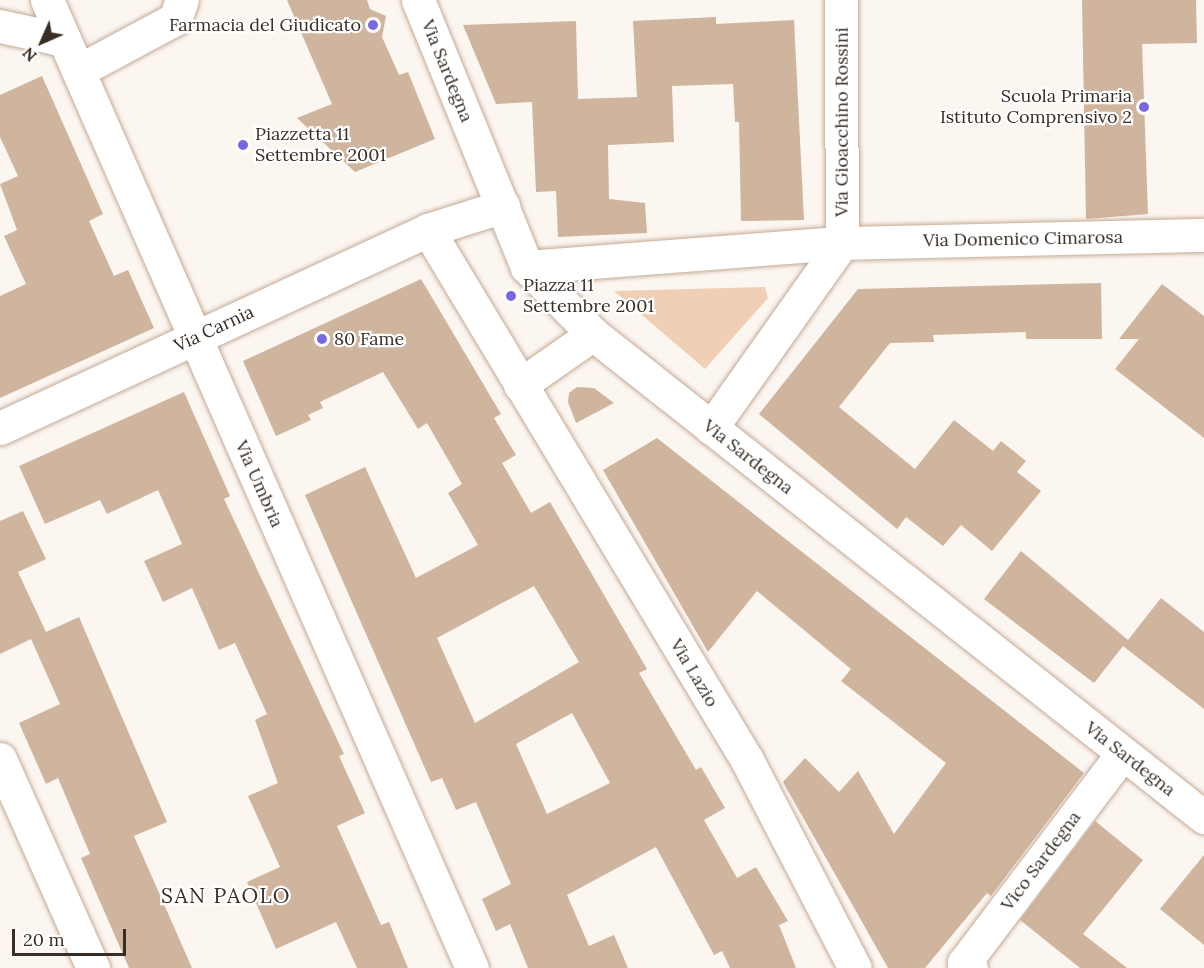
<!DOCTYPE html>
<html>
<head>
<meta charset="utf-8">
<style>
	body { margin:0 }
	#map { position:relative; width:1204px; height:968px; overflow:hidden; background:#fcf6f1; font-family:Lora,serif }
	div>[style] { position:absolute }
	.green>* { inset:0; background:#efcfb5 }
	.building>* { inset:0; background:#cfb49e }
	.roads { filter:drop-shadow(0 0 2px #c4aa94) drop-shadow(0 0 2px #c4aa94) }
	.minor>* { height:33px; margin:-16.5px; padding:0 16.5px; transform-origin:16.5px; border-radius:16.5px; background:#fff }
	.dots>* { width:16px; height:16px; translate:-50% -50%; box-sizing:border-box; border:3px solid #fff; border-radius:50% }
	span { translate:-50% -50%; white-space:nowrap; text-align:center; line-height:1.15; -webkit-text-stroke:4.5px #fff; paint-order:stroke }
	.poi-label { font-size:18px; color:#382e25 }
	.right { translate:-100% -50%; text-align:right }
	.left { translate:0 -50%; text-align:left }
	.street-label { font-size:18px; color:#382e25 }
	.quarter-label { font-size:21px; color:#382e25; letter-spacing:1.5px }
	.north { position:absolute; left:12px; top:12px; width:60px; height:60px; -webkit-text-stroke:4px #fff; paint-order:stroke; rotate:225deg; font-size:16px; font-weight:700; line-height:24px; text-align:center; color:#382e25 }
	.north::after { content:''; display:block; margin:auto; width:21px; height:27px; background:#382e25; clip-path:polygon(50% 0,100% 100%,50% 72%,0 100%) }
	.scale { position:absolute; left:12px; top:929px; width:114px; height:27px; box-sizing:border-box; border:3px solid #382e25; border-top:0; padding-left:8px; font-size:18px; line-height:21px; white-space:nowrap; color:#382e25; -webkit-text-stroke:4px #fff; paint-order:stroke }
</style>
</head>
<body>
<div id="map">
	<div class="green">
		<div style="clip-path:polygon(765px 287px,768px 298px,705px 369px,614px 291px)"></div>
	</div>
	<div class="building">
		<div style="clip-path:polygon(287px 0,367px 0,370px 9px,386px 16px,382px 37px,399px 75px,408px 72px,435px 139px,355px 172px,297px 118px,332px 104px)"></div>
		<div style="clip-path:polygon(1082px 0,1196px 0,1197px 43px,1142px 44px,1148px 214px,1086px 219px)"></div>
		<div style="clip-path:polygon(716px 17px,716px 24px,794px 20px,804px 220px,741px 221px,739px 122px,735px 122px,733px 84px,672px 86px,674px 142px,608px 145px,609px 199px,645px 203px,647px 233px,558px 237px,556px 191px,536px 192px,532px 102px,496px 104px,463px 25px,576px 21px,578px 99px,637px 97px,633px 21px)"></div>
		<div style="clip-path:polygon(42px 76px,103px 214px,89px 221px,114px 276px,128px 270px,154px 328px,0 398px,0 296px,26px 284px,4px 236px,17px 230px,0 184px,18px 176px,0 137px,0 95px)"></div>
		<div style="clip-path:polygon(evenodd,421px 279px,501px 414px,494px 418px,516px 455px,502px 463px,531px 513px,550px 502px,647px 669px,639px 673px,696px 770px,701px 767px,725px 808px,704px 820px,737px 878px,756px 867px,788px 921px,779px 925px,796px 968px,730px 968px,722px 951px,714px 955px,656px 847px,567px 895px,589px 946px,614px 935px,628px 968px,528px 968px,510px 924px,496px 931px,482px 899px,511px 884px,476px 802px,456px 810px,442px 778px,431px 782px,305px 495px,365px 467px,416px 578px,478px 545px,448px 493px,462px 484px,427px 423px,418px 429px,383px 372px,320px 402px,323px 408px,308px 415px,311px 420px,276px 436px,243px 361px,421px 279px,534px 586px,579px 662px,475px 723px,437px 638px,534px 586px,421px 279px,572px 713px,610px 783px,547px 814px,516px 744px,572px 713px)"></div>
		<div style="clip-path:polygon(1101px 283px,1102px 339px,1026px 339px,1026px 332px,933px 335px,934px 342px,890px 343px,839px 407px,915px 469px,954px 420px,993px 451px,1001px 441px,1026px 461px,1017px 472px,1041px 491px,992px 551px,961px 525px,943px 546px,906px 517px,897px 529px,759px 414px,858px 289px)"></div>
		<div style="clip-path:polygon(1162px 284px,1204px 316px,1204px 438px,1115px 369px,1139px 339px,1119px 339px)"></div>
		<div style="clip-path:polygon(577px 387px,594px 388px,614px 403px,576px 423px,568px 402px,569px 393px)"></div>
		<div style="clip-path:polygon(184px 392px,230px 496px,224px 499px,344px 754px,339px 756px,365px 813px,337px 826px,381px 925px,389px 922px,408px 968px,357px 968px,336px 922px,276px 949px,247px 882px,280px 867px,248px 796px,278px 783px,255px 720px,267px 714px,235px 643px,219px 650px,192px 588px,163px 602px,144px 561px,182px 544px,158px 490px,107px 514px,100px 500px,45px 524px,19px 466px)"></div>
		<div style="clip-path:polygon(657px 438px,1084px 773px,991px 896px,987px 893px,925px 968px,888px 968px,783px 782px,805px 758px,839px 792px,858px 771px,894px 834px,946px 763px,841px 681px,851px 669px,757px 591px,708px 652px,603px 470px)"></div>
		<div style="clip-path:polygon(23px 511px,46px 559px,18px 572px,46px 632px,79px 617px,167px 822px,134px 836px,192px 968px,129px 968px,81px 858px,90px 854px,58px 778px,46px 784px,19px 723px,60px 704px,31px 639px,0 654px,0 521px)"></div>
		<div style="clip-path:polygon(1021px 551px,1128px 640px,1161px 598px,1204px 632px,1204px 709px,1123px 646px,1094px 683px,984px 599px)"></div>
		<div style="clip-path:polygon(1095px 821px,1143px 860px,1083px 934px,1127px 968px,1080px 968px,1020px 920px)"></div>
		<div style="clip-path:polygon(1204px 855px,1204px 945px,1160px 909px)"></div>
	</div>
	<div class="roads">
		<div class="minor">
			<div style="left:47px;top:0;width:1057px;rotate:66.3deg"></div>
			<div style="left:418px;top:0;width:288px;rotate:67.8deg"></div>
			<div style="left:527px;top:267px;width:94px;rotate:45.4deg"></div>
			<div style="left:593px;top:334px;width:779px;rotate:38.33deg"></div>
			<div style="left:841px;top:0;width:243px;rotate:89.8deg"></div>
			<div style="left:0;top:26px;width:66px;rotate:12.3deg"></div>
			<div style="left:78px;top:71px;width:110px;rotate:-28.2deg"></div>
			<div style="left:175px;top:19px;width:20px;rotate:-70deg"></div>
			<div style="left:428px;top:230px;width:619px;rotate:58.96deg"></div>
			<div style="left:747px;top:760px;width:234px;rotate:62.6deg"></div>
			<div style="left:527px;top:267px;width:316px;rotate:-4.4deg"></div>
			<div style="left:842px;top:243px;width:362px;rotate:-1.3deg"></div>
			<div style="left:520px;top:385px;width:89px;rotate:-34.9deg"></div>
			<div style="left:0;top:428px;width:472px;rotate:-24.8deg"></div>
			<div style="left:428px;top:230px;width:79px;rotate:-17.7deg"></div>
			<div style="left:711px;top:428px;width:227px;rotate:-54.7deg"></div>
			<div style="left:0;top:759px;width:229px;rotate:66deg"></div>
			<div style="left:971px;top:968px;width:9px;rotate:-144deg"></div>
			<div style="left:964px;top:963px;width:263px;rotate:-52.9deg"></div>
		</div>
	</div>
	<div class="dots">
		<div style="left:373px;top:25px;background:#7867e2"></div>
		<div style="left:1144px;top:107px;background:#7867e2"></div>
		<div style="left:243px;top:145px;background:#7867e2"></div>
		<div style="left:511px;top:296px;background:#7867e2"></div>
		<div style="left:322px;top:339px;background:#7867e2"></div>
	</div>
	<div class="poi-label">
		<span class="right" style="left:361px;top:25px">Farmacia del Giudicato</span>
		<span class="right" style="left:1132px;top:107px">Scuola Primaria<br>Istituto Comprensivo 2</span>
		<span class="left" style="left:255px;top:145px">Piazzetta 11<br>Settembre 2001</span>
		<span class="left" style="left:523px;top:296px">Piazza 11<br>Settembre 2001</span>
		<span class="left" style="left:334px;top:339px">80 Fame</span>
	</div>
	<div class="street-label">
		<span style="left:447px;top:71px;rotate:68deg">Via Sardegna</span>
		<span style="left:842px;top:122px;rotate:-90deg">Via Gioacchino Rossini</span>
		<span style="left:1023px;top:239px;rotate:-1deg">Via Domenico Cimarosa</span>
		<span style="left:214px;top:329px;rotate:-25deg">Via Carnia</span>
		<span style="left:748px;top:457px;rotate:38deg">Via Sardegna</span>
		<span style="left:259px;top:484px;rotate:66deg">Via Umbria</span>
		<span style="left:694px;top:673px;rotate:59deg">Via Lazio</span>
		<span style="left:1130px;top:759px;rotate:38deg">Via Sardegna</span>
		<span style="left:1041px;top:861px;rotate:-53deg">Vico Sardegna</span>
	</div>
	<div class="quarter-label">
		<span style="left:226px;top:896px">SAN PAOLO</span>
	</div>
	<div class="north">N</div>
	<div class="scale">20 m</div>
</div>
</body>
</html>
